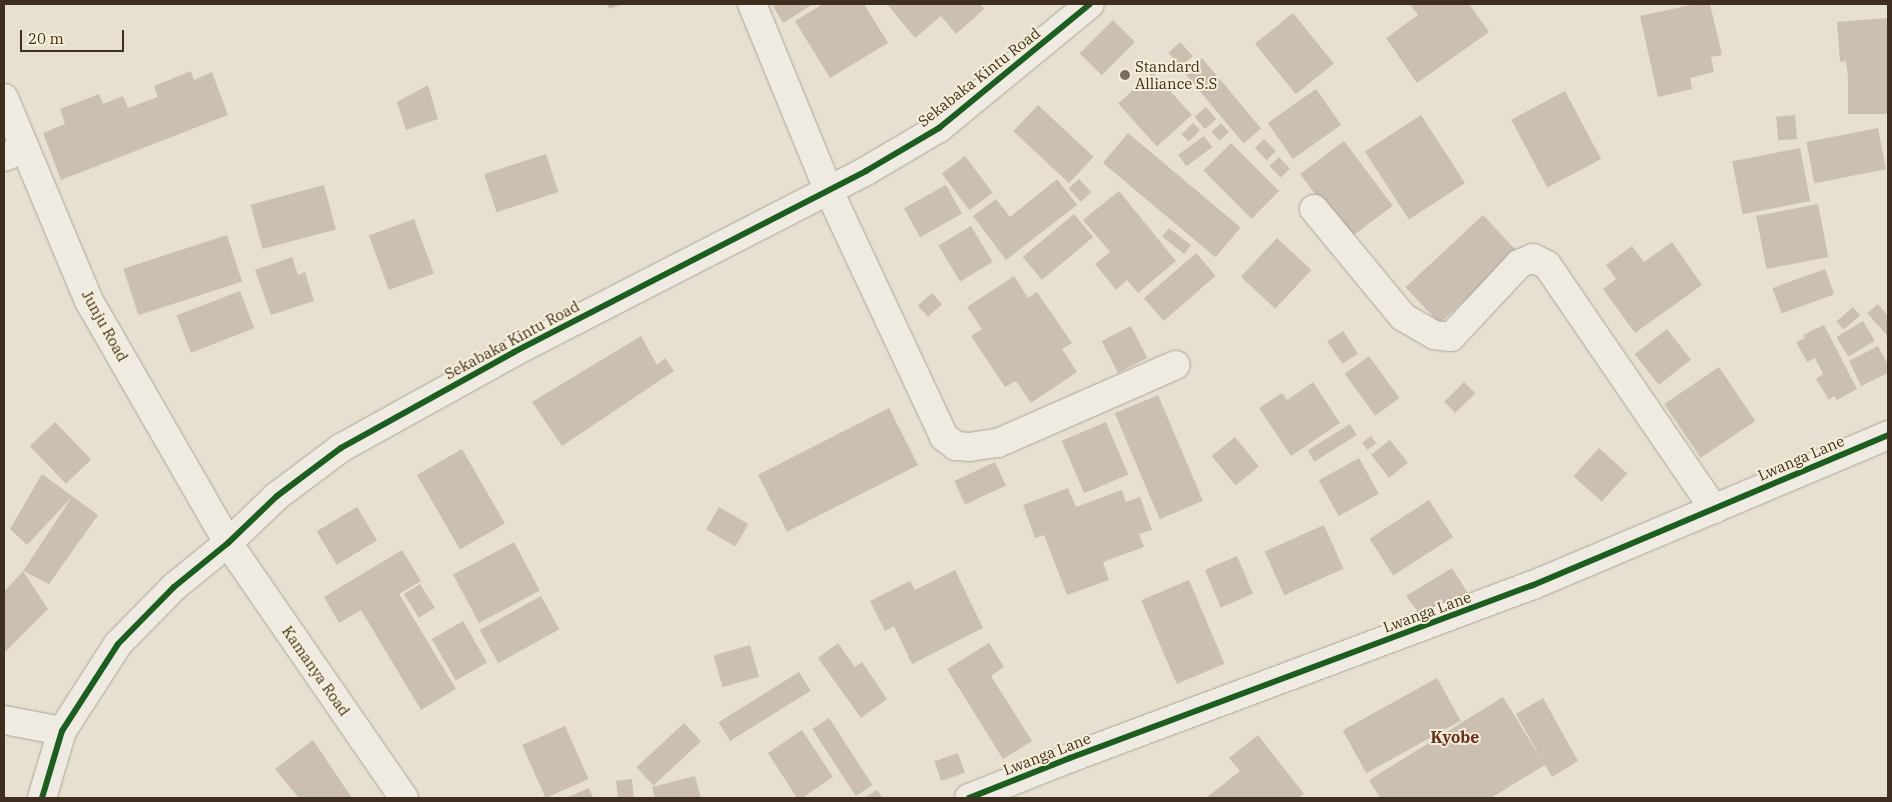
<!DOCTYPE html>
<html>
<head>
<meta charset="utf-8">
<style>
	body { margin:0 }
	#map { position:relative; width:1892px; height:802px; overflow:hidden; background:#e7e0d1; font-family:"IBM Plex Serif",serif }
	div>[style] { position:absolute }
	.building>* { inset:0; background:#cbbfb2; transform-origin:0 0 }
	.roads { filter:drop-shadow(0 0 1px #ada599) drop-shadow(0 0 1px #ada599) }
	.minor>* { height:28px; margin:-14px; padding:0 14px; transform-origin:14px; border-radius:14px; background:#efebe3 }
	.cycleway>* { height:6px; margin:-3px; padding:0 3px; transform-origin:3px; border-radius:3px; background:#1b5e20 }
	.dots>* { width:14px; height:14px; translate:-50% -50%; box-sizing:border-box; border:2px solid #f7eed8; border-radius:50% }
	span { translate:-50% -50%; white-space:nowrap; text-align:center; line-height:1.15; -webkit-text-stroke:4px #f7eed8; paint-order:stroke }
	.poi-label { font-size:15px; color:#3d2e20 }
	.left { translate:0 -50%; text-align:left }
	.street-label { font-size:15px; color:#3d2e20 }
	.neighbourhood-label { font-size:16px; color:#6b2e1e; font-weight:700 }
	.frame { position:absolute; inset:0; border:5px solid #3d2e20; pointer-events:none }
	.scale { position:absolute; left:20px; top:30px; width:104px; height:22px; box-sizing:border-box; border:2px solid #3d2e20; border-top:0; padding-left:6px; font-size:15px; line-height:18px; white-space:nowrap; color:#3d2e20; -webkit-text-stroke:4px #f7eed8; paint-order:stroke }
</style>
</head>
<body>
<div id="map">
	<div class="building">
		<div style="clip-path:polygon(607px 4px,623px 4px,609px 9px)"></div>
		<div style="clip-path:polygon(777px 4px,813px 4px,783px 23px,773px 6px)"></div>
		<div style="clip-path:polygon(823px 4px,864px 4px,888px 43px,830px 78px,795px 21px)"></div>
		<div style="clip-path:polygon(887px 4px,980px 4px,984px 9px,956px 34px,941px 16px,915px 38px)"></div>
		<div style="clip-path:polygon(1410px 4px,1469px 4px,1489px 32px,1417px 83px,1386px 38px,1418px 15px)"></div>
		<div style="clip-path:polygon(1695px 4px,1710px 4px,1722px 55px,1711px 57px,1714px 72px,1690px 78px,1692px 89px,1658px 97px,1640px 16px)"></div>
		<div style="left:1293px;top:13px;width:65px;height:49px;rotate:51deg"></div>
		<div style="clip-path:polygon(1888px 18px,1888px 114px,1848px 114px,1848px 77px,1846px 61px,1840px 62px,1837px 22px)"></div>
		<div style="left:1113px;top:20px;width:31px;height:47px;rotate:45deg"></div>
		<div style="left:1180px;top:42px;width:19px;height:16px;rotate:47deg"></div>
		<div style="left:1202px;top:58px;width:92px;height:23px;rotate:50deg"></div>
		<div style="clip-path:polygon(191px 71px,194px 80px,212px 72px,228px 115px,61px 180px,43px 133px,65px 124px,60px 109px,99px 94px,103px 104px,123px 96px,128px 108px,158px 97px,154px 86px)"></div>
		<div style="left:1153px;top:72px;width:58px;height:47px;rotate:48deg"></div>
		<div style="clip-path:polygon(428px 85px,438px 119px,406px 130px,397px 102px)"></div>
		<div style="left:1316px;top:89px;width:44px;height:59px;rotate:55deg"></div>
		<div style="left:1565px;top:91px;width:77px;height:61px;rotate:62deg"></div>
		<div style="left:1038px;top:105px;width:76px;height:36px;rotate:43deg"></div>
		<div style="left:1206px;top:107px;width:16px;height:15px;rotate:50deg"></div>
		<div style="left:1421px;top:115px;width:81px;height:67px;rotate:57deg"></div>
		<div style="left:1795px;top:115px;width:24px;height:19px;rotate:85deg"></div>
		<div style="left:1193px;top:123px;width:10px;height:16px;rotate:45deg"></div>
		<div style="left:1221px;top:123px;width:12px;height:13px;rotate:48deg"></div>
		<div style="left:1878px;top:128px;width:42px;height:73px;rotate:79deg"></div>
		<div style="left:1128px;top:133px;width:147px;height:39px;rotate:40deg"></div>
		<div style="left:1204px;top:136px;width:14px;height:32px;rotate:54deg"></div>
		<div style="left:1264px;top:139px;width:17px;height:13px;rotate:45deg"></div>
		<div style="left:1344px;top:141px;width:81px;height:55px;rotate:53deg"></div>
		<div style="left:1231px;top:143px;width:68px;height:39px;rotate:45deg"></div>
		<div style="left:1800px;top:148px;width:54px;height:69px;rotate:79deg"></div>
		<div style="left:546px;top:154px;width:40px;height:65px;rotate:72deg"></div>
		<div style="left:965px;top:156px;width:46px;height:29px;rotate:53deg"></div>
		<div style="left:1279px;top:157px;width:16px;height:13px;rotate:47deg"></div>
		<div style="clip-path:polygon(1057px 179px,1077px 205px,1006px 260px,973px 216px,996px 199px,1010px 217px)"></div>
		<div style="left:1079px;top:179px;width:18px;height:14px;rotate:47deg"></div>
		<div style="left:324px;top:185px;width:46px;height:76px;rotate:75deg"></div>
		<div style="left:946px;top:185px;width:33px;height:48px;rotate:61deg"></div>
		<div style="clip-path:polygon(1119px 191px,1176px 261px,1138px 293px,1127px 280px,1116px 290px,1095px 264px,1110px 252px,1083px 220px)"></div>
		<div style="left:1818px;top:204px;width:54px;height:63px;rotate:79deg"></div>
		<div style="left:1074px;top:214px;width:30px;height:67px;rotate:50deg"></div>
		<div style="left:1483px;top:215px;width:50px;height:106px;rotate:47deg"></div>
		<div style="left:414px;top:219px;width:58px;height:48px;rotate:70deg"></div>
		<div style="left:971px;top:226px;width:42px;height:38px;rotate:59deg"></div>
		<div style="left:1169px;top:228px;width:28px;height:11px;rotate:38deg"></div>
		<div style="left:227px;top:235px;width:49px;height:109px;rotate:72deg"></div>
		<div style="left:1277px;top:238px;width:47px;height:53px;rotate:43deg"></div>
		<div style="clip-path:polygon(1672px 242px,1702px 285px,1635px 333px,1603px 289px,1616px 279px,1606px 265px,1632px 246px,1644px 262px)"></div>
		<div style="left:1196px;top:253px;width:30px;height:69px;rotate:49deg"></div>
		<div style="clip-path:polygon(292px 257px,298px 275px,305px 272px,314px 301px,271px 315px,255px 270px)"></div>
		<div style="left:1825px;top:269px;width:27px;height:56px;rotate:70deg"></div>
		<div style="clip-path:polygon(1014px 276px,1028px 298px,1037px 292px,1072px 343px,1062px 349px,1077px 372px,1031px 403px,1016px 381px,1005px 387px,971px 336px,982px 329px,967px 307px)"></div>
		<div style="left:240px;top:291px;width:40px;height:68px;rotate:69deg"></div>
		<div style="left:932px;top:293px;width:15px;height:19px;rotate:48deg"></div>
		<div style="clip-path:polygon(1878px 304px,1888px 316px,1887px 335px,1867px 313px)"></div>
		<div style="left:1853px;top:307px;width:11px;height:22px;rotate:49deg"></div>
		<div style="left:1863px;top:321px;width:23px;height:31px;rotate:59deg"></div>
		<div style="clip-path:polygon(1824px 325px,1857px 389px,1837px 400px,1834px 396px,1829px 400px,1816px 379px,1823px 374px,1815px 358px,1807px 362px,1796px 342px,1805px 338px,1803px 335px)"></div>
		<div style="left:1131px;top:326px;width:36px;height:33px;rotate:63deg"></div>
		<div style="left:1667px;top:329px;width:39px;height:41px;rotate:52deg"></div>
		<div style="left:1343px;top:331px;width:27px;height:19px;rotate:56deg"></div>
		<div style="clip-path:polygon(641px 336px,657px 365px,665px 358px,674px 371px,562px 446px,532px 402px)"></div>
		<div style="clip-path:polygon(1878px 346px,1888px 365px,1888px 373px,1861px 386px,1849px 361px)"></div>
		<div style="left:1369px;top:356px;width:52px;height:30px;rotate:54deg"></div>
		<div style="left:1719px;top:367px;width:65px;height:66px;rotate:56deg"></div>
		<div style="clip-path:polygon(1313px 382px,1340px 423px,1291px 456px,1259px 408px,1282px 393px,1287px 400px)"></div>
		<div style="left:1464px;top:382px;width:16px;height:28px;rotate:45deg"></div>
		<div style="left:1158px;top:395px;width:115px;height:47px;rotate:67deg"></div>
		<div style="left:889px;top:408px;width:64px;height:147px;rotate:63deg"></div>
		<div style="left:55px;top:422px;width:52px;height:35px;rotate:46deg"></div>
		<div style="left:1106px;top:422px;width:57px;height:48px;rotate:67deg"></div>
		<div style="left:1350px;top:424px;width:13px;height:50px;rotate:58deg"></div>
		<div style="left:1371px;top:436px;width:9px;height:11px;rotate:54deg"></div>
		<div style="left:1235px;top:437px;width:38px;height:30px;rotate:51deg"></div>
		<div style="left:1390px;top:440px;width:29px;height:24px;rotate:52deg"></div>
		<div style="left:1599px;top:448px;width:38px;height:38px;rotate:42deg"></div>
		<div style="left:462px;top:449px;width:86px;height:52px;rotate:60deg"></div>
		<div style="left:1359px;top:458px;width:41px;height:46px;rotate:61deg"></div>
		<div style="left:995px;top:462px;width:26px;height:45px;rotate:65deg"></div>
		<div style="clip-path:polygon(42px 474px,98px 515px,49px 584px,23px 571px,72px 497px,27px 545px,10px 529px)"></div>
		<div style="clip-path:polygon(1068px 488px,1076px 507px,1122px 490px,1126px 502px,1140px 497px,1152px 530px,1139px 534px,1144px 547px,1103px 562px,1109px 580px,1067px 595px,1044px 535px,1035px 538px,1023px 505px)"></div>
		<div style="left:1429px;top:500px;width:44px;height:71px;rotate:57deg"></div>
		<div style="left:357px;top:507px;width:39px;height:47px;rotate:59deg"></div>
		<div style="left:719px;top:507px;width:34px;height:26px;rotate:30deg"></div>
		<div style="left:1324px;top:525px;width:48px;height:65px;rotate:66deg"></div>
		<div style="left:514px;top:542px;width:55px;height:69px;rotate:62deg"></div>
		<div style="clip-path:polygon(402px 550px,421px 581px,399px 594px,456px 689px,421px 710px,361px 610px,339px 623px,324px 597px)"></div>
		<div style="left:1237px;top:556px;width:41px;height:35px;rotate:67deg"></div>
		<div style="clip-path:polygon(1452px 568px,1471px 598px,1425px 621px,1406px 596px)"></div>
		<div style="clip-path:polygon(955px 570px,983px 628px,912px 664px,894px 626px,885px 631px,870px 601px,910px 581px,915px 590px)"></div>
		<div style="clip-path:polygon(23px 571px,48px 609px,4px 653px,4px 592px)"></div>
		<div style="left:1189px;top:580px;width:91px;height:52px;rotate:67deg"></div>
		<div style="left:420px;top:584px;width:28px;height:19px;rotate:58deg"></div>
		<div style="left:541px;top:596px;width:38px;height:70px;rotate:61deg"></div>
		<div style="left:463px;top:621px;width:48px;height:36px;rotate:60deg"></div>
		<div style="clip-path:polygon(838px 643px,855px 667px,862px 662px,887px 699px,861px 718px,818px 658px)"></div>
		<div style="clip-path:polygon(989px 643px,1004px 667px,991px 676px,1032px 741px,1003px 759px,947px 669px)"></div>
		<div style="left:750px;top:645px;width:33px;height:38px;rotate:74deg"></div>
		<div style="left:799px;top:672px;width:22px;height:95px;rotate:58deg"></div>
		<div style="left:1437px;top:678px;width:49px;height:108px;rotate:61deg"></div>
		<div style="clip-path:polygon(1503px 697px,1543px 762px,1516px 714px,1543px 698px,1578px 761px,1552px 777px,1545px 765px,1491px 798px,1380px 798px,1369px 780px)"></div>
		<div style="left:829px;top:718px;width:80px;height:20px;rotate:57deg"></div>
		<div style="left:684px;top:723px;width:25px;height:65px;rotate:47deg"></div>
		<div style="left:565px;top:726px;width:58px;height:47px;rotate:66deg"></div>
		<div style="clip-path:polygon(802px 730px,833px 777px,802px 798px,797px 798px,768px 753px)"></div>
		<div style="clip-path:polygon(1258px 735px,1304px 794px,1299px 798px,1206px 798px,1240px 771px,1229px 758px)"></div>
		<div style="clip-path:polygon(313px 740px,352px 798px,299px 798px,275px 769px)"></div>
		<div style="left:958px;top:753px;width:21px;height:25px;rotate:71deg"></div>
		<div style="clip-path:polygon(695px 776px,701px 798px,655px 798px,652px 787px)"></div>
		<div style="left:632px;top:779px;width:19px;height:16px;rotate:84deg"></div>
		<div style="clip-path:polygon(589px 788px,593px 798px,566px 798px)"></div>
		<div style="clip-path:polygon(877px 790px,883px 798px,864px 798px)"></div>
	</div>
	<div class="roads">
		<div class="minor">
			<div style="left:752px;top:4px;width:200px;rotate:67.7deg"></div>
			<div style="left:828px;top:189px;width:274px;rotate:64.9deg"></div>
			<div style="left:944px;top:437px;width:15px;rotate:37deg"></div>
			<div style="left:956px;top:446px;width:13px;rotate:4deg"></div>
			<div style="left:969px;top:447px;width:29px;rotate:-8deg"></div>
			<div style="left:998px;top:443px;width:194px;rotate:-23.7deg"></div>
			<div style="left:4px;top:98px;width:220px;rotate:67.3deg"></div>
			<div style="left:89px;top:301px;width:279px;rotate:60.1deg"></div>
			<div style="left:228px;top:543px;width:310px;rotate:55.4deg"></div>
			<div style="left:4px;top:157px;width:23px;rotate:-23deg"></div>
			<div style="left:1314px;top:209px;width:140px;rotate:50.5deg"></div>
			<div style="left:1403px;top:317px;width:36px;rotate:30deg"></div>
			<div style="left:1434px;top:335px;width:17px;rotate:7deg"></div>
			<div style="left:1451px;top:337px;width:100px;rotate:-47deg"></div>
			<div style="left:1519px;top:264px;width:15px;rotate:-23deg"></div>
			<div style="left:1533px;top:258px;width:16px;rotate:27deg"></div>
			<div style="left:1547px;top:265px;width:296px;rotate:55.6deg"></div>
			<div style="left:4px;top:720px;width:59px;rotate:10.7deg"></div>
			<div style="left:42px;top:798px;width:70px;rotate:-73.4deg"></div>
			<div style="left:62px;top:731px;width:103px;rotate:-57.2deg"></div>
			<div style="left:118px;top:644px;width:80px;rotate:-45.5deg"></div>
			<div style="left:174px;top:587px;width:70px;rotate:-39.2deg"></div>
			<div style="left:228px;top:543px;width:68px;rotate:-43.8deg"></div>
			<div style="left:277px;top:496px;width:80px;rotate:-36.9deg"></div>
			<div style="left:341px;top:448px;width:198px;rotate:-29deg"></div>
			<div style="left:514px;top:352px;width:396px;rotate:-27.2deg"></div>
			<div style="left:866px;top:171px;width:85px;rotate:-30.5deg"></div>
			<div style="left:939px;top:128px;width:195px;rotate:-39.4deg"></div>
			<div style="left:969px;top:798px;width:109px;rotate:-21.6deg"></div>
			<div style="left:1070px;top:758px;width:492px;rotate:-20.5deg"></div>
			<div style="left:1531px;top:586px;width:388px;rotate:-22.9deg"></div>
		</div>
	</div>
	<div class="cycleway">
		<div style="left:42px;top:798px;width:70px;rotate:-73.4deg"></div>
		<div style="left:62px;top:731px;width:103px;rotate:-57.2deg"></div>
		<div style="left:118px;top:644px;width:80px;rotate:-45.5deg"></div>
		<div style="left:174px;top:587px;width:70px;rotate:-39.2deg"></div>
		<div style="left:228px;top:543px;width:68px;rotate:-43.8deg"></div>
		<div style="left:277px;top:496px;width:80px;rotate:-36.9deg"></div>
		<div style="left:341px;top:448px;width:198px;rotate:-29deg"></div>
		<div style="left:514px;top:352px;width:396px;rotate:-27.2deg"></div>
		<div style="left:866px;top:171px;width:85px;rotate:-30.5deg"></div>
		<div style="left:939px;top:128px;width:195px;rotate:-39.4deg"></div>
		<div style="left:969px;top:798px;width:109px;rotate:-21.6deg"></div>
		<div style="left:1070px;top:758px;width:492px;rotate:-20.5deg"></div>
		<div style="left:1531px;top:586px;width:388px;rotate:-22.9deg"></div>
	</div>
	<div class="dots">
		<div style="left:1125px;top:75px;background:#786c5e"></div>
	</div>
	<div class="poi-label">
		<span class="left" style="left:1135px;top:75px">Standard<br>Alliance S.S</span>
	</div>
	<div class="street-label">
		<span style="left:979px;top:77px;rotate:-38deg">Sekabaka Kintu Road</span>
		<span style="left:105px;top:326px;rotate:61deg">Junju Road</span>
		<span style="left:512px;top:340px;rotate:-28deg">Sekabaka Kintu Road</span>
		<span style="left:1801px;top:458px;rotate:-23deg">Lwanga Lane</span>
		<span style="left:1427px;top:612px;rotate:-20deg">Lwanga Lane</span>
		<span style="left:316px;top:671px;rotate:55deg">Kamanya Road</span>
		<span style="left:1047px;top:754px;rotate:-21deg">Lwanga Lane</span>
	</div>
	<div class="neighbourhood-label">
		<span style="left:1455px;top:737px">Kyobe</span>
	</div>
	<div class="frame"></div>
	<div class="scale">20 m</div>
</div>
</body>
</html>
